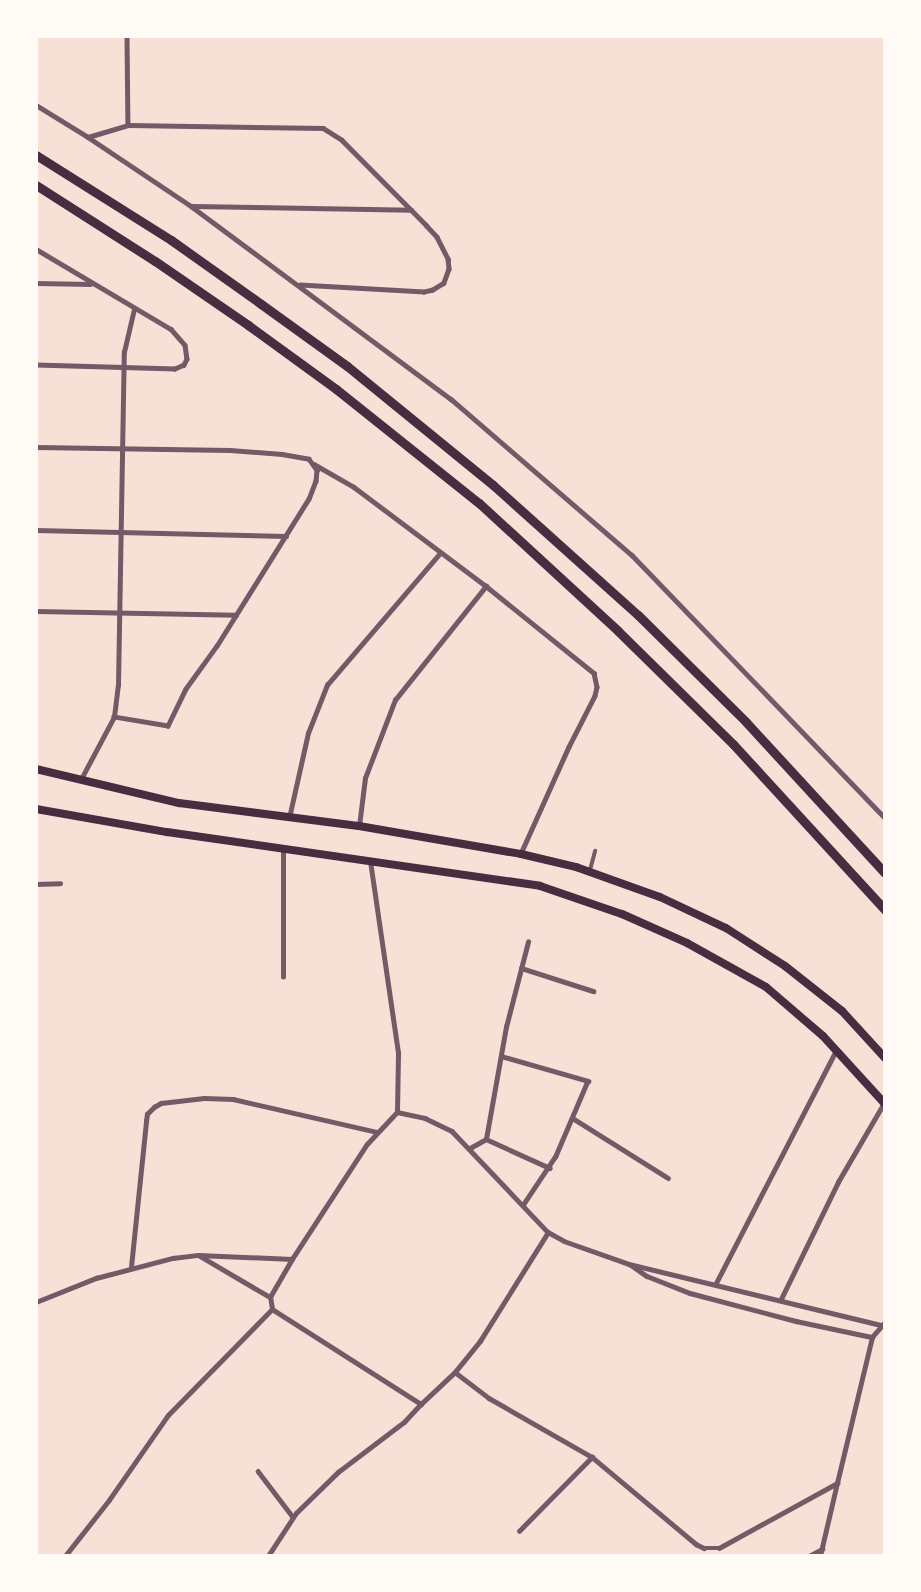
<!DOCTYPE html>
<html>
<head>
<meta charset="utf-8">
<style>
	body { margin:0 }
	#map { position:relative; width:921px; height:1592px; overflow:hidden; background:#f7e1d7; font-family:"Space Grotesk",sans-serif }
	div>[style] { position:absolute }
	.pedestrian>* { height:4px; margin:-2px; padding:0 2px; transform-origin:2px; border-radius:2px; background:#755966 }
	.minor>* { height:4.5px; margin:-2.25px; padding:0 2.25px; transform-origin:2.25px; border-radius:2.25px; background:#755966 }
	.trunk>* { height:8px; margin:-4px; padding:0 4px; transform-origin:4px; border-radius:4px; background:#4a2c40 }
	.motorway>* { height:9px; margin:-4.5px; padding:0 4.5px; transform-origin:4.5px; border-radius:4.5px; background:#4a2c40 }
	span { translate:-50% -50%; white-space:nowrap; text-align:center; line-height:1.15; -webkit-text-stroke:4.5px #fffaf5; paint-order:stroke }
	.frame { position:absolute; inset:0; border:38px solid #fffaf5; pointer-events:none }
</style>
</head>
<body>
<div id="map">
	<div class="pedestrian">
		<div style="left:590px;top:870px;width:20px;rotate:-75deg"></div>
	</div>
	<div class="minor">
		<div style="left:127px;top:36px;width:89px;rotate:89.4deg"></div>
		<div style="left:36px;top:105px;width:61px;rotate:31.6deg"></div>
		<div style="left:88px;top:137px;width:124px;rotate:33.8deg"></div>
		<div style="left:191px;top:206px;width:324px;rotate:36.6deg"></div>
		<div style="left:451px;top:399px;width:239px;rotate:40.8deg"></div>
		<div style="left:632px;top:555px;width:365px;rotate:46.1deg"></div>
		<div style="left:88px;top:137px;width:42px;rotate:-16.7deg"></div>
		<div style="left:128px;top:125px;width:195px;rotate:0.9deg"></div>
		<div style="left:323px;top:128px;width:22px;rotate:32deg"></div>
		<div style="left:342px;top:140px;width:120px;rotate:45.3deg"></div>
		<div style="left:426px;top:225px;width:16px;rotate:47deg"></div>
		<div style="left:437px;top:237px;width:25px;rotate:63deg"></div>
		<div style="left:448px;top:259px;width:10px;rotate:84deg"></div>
		<div style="left:449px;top:269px;width:15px;rotate:110deg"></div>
		<div style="left:444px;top:283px;width:13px;rotate:148deg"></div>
		<div style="left:433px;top:290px;width:9px;rotate:167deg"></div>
		<div style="left:424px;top:292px;width:124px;rotate:-176.8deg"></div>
		<div style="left:192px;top:206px;width:219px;rotate:1deg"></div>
		<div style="left:36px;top:249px;width:157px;rotate:30.7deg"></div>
		<div style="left:171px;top:329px;width:21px;rotate:49deg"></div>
		<div style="left:185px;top:345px;width:14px;rotate:82deg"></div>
		<div style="left:187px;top:359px;width:7px;rotate:117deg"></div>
		<div style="left:184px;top:365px;width:10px;rotate:156deg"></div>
		<div style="left:175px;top:369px;width:139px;rotate:-178.4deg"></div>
		<div style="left:36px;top:283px;width:54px;rotate:1.1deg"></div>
		<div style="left:36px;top:447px;width:194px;rotate:0.9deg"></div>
		<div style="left:230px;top:450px;width:52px;rotate:4.4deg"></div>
		<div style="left:282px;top:454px;width:27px;rotate:10deg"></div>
		<div style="left:309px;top:459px;width:14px;rotate:54deg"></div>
		<div style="left:317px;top:470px;width:11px;rotate:95deg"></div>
		<div style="left:316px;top:481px;width:19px;rotate:111deg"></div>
		<div style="left:309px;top:499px;width:173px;rotate:122deg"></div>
		<div style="left:217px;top:646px;width:53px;rotate:125.8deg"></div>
		<div style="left:186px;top:689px;width:41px;rotate:115.9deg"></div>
		<div style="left:168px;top:726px;width:55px;rotate:-170.5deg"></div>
		<div style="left:314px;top:464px;width:46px;rotate:29.9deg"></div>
		<div style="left:354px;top:487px;width:165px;rotate:36.9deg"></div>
		<div style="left:486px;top:586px;width:139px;rotate:38.9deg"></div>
		<div style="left:594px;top:673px;width:14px;rotate:78deg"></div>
		<div style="left:597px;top:687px;width:9px;rotate:103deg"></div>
		<div style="left:595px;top:696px;width:57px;rotate:117deg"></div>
		<div style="left:569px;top:747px;width:117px;rotate:114.2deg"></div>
		<div style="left:36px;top:530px;width:250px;rotate:1.4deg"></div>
		<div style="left:36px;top:611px;width:200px;rotate:1.1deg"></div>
		<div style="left:81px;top:779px;width:70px;rotate:-62deg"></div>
		<div style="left:114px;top:717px;width:32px;rotate:-83deg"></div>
		<div style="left:118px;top:685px;width:333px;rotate:-89deg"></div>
		<div style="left:124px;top:352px;width:44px;rotate:-76.9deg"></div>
		<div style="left:289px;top:818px;width:87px;rotate:-77.4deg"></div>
		<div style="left:308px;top:733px;width:52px;rotate:-68.4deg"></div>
		<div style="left:327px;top:685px;width:174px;rotate:-49.4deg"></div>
		<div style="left:359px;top:826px;width:48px;rotate:-82.9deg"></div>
		<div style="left:365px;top:778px;width:84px;rotate:-69deg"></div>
		<div style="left:395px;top:700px;width:146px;rotate:-51.4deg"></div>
		<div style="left:36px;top:884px;width:24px;rotate:-2deg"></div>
		<div style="left:521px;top:968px;width:76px;rotate:17.7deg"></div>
		<div style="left:283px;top:977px;width:128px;rotate:-90deg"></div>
		<div style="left:501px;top:1056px;width:91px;rotate:16deg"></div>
		<div style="left:588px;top:1081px;width:82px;rotate:113.1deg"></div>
		<div style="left:556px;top:1156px;width:58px;rotate:123.7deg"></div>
		<div style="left:397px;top:1112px;width:29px;rotate:12deg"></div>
		<div style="left:425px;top:1118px;width:30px;rotate:26deg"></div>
		<div style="left:452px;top:1131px;width:139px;rotate:46.5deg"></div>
		<div style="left:548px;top:1232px;width:18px;rotate:29deg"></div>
		<div style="left:564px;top:1241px;width:69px;rotate:19.5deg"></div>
		<div style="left:629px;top:1264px;width:263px;rotate:13.6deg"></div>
		<div style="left:574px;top:1119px;width:111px;rotate:32.1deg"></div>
		<div style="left:486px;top:1139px;width:114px;rotate:-79.9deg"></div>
		<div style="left:506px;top:1027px;width:88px;rotate:-75.5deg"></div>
		<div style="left:470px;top:1148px;width:18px;rotate:-29deg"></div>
		<div style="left:486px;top:1139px;width:70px;rotate:24.4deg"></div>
		<div style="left:200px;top:1256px;width:81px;rotate:30.4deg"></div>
		<div style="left:631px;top:1265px;width:19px;rotate:35deg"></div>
		<div style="left:647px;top:1276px;width:46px;rotate:21.6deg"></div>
		<div style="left:690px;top:1293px;width:110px;rotate:14.8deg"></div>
		<div style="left:796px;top:1321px;width:78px;rotate:11.9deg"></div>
		<div style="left:131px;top:1267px;width:147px;rotate:-84.1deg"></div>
		<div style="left:146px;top:1121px;width:7px;rotate:-82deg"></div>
		<div style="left:147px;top:1114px;width:10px;rotate:-45deg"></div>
		<div style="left:154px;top:1107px;width:8px;rotate:-30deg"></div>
		<div style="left:161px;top:1103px;width:43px;rotate:-6.6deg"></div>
		<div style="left:204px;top:1098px;width:29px;rotate:2deg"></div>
		<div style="left:233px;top:1099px;width:148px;rotate:12.9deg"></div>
		<div style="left:716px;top:1283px;width:261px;rotate:-62.7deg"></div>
		<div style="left:781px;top:1299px;width:130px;rotate:-64deg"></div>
		<div style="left:838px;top:1182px;width:91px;rotate:-59.8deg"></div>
		<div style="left:36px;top:1302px;width:65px;rotate:-21.8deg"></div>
		<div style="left:96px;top:1278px;width:80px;rotate:-14.6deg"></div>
		<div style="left:173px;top:1258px;width:25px;rotate:-7deg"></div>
		<div style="left:198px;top:1255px;width:94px;rotate:2.4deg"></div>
		<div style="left:272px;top:1309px;width:177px;rotate:32.5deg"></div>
		<div style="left:421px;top:1404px;width:47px;rotate:-43.3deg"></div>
		<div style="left:455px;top:1372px;width:40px;rotate:-51deg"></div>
		<div style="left:480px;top:1341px;width:128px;rotate:-58deg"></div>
		<div style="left:455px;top:1372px;width:43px;rotate:37.4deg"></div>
		<div style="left:489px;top:1398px;width:119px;rotate:29.8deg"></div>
		<div style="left:592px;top:1457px;width:136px;rotate:39.9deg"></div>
		<div style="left:696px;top:1544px;width:9px;rotate:27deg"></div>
		<div style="left:704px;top:1548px;width:15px"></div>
		<div style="left:719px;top:1548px;width:135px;rotate:-28.8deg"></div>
		<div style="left:837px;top:1483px;width:150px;rotate:-76.5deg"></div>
		<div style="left:872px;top:1337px;width:20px;rotate:-49deg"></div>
		<div style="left:258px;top:1471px;width:58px;rotate:52.7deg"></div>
		<div style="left:519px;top:1531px;width:104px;rotate:-45.4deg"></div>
		<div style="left:65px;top:1556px;width:71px;rotate:-51.8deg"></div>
		<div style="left:109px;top:1500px;width:103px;rotate:-55.2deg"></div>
		<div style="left:168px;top:1415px;width:148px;rotate:-45.5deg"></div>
		<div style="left:272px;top:1309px;width:12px;rotate:-99deg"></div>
		<div style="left:270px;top:1297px;width:44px;rotate:-59.9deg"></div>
		<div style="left:292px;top:1259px;width:137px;rotate:-56.9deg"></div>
		<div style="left:367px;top:1144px;width:44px;rotate:-46.8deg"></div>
		<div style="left:397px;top:1112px;width:59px;rotate:-89deg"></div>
		<div style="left:398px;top:1053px;width:194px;rotate:-98.3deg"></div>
		<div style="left:268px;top:1556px;width:51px;rotate:-56.9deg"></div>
		<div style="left:296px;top:1513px;width:59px;rotate:-44.3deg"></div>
		<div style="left:338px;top:1472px;width:83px;rotate:-37.1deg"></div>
		<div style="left:404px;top:1422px;width:25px;rotate:-47deg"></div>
		<div style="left:809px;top:1556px;width:15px;rotate:-28deg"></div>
		<div style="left:820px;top:1556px;width:75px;rotate:-76.9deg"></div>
	</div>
	<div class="trunk">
		<div style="left:36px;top:769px;width:147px;rotate:13.4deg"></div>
		<div style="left:179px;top:803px;width:181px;rotate:7.3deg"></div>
		<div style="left:359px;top:826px;width:164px;rotate:9.8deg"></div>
		<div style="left:521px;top:854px;width:57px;rotate:13.3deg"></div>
		<div style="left:576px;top:867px;width:89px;rotate:19.7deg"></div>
		<div style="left:660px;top:897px;width:73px;rotate:25.2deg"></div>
		<div style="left:726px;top:928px;width:70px;rotate:32.8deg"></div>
		<div style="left:785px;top:966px;width:73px;rotate:38.3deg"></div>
		<div style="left:842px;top:1011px;width:64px;rotate:47.5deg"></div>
		<div style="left:36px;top:809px;width:133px;rotate:10deg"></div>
		<div style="left:167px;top:832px;width:377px;rotate:8.2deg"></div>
		<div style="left:540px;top:886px;width:87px;rotate:18.9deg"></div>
		<div style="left:622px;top:914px;width:71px;rotate:24deg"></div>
		<div style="left:687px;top:943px;width:90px;rotate:29.1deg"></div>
		<div style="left:766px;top:987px;width:75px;rotate:40.7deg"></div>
		<div style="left:823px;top:1036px;width:92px;rotate:47.6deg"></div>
	</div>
	<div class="motorway">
		<div style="left:36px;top:155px;width:160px;rotate:32.2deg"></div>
		<div style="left:171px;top:240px;width:110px;rotate:35.4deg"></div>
		<div style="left:261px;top:304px;width:106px;rotate:35.8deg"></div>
		<div style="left:347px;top:366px;width:188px;rotate:39.2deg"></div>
		<div style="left:493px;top:485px;width:195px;rotate:41.9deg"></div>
		<div style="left:638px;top:615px;width:152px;rotate:44.7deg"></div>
		<div style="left:746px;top:722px;width:205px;rotate:47.4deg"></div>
		<div style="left:36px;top:185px;width:141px;rotate:32.6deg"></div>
		<div style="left:155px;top:261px;width:113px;rotate:34.5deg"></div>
		<div style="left:248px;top:325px;width:109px;rotate:36deg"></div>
		<div style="left:336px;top:389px;width:183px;rotate:38.6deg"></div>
		<div style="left:479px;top:503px;width:189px;rotate:42.6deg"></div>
		<div style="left:618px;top:631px;width:161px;rotate:44.5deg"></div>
		<div style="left:733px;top:744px;width:225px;rotate:47.5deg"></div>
	</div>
	<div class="frame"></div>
</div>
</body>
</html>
